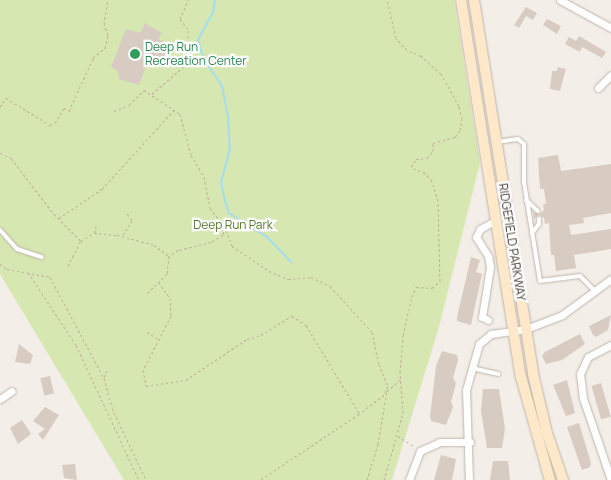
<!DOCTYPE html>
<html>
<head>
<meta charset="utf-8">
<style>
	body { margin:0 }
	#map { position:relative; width:611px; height:480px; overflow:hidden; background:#f4eee8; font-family:Manrope,sans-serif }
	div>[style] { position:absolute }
	.green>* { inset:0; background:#d7e7b2 }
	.stream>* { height:2px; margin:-1px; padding:0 1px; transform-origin:1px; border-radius:1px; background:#a6dcef }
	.building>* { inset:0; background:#d8cbc1; transform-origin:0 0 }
	.path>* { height:1px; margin-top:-0.5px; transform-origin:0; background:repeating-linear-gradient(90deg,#c0ae9c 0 2.5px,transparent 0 5px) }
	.roads { filter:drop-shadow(0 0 1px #bfb5ab) drop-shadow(0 0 1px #bfb5ab) }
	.lane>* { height:4px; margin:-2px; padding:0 2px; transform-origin:2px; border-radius:2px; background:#fff }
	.street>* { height:7px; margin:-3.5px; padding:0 3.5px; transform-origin:3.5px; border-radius:3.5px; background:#fff }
	.secondary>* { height:10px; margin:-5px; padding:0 5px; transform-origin:5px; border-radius:5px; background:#fde8c9 }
	.dots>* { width:14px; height:14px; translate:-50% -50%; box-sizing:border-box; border:2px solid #fff; border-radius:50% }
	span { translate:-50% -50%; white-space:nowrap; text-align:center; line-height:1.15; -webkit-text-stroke:4.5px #fff; paint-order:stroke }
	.leisure-label { font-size:12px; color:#27864d }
	.left { translate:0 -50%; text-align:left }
	.park-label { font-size:12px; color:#54782b }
	.street-label { font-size:12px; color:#473e37 }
</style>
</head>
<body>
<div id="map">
	<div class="green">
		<div style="clip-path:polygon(0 0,454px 0,480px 163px,439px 327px,392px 480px,124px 480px,0 274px)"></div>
	</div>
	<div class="stream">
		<div style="left:215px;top:0;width:12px;rotate:99deg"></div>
		<div style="left:213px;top:12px;width:32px;rotate:118deg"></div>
		<div style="left:198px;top:40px;width:19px;rotate:74deg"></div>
		<div style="left:203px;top:58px;width:34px;rotate:56deg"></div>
		<div style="left:222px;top:86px;width:31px;rotate:79deg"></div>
		<div style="left:228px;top:116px;width:33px;rotate:87deg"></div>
		<div style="left:230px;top:149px;width:34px;rotate:105deg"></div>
		<div style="left:221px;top:182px;width:19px;rotate:78deg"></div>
		<div style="left:225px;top:201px;width:13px;rotate:72deg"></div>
		<div style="left:229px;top:213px;width:45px;rotate:32.3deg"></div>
		<div style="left:267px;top:237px;width:35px;rotate:46deg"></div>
	</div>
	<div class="building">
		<div style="clip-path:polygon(526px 7px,537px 13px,533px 20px,526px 16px,519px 28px,514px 25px)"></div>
		<div style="clip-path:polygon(547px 19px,561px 26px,557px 34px,543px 25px)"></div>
		<div style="clip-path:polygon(145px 23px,162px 33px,158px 39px,170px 44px,161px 62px,150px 56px,139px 85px,119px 79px,118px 71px,111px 67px,126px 29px,140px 33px)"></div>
		<div style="clip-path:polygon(579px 36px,606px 52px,602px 58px,582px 47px,580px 52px,565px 44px,569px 37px,576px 41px)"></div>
		<div style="clip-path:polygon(558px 67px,566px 69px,560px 91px,550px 89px,552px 71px,557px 71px)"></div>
		<div style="clip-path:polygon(558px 155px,561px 171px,611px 164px,611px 213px,583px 218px,584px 223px,569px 225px,571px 235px,611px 229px,611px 249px,574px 255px,576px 268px,556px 271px,554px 255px,551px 255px,549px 223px,545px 224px,544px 218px,539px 215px,534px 219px,533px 212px,540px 214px,544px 210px,543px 204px,546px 204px,544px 189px,540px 189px,538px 158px)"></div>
		<div style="clip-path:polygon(471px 257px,480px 260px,476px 272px,482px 274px,471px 325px,457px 321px,457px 317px)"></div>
		<div style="clip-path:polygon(611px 315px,608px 330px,596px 337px,593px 335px,589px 326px)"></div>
		<div style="clip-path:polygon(580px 334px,585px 344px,562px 360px,546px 364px,542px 356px,545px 352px)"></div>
		<div style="clip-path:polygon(19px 344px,33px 355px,30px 364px,15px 362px)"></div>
		<div style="clip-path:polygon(442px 351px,457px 355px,458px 360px,453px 378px,456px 383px,451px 402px,453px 407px,446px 425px,431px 421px,430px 417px,436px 366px)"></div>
		<div style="left:50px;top:376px;width:18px;height:10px;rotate:77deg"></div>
		<div style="clip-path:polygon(567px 380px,575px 413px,566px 416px,553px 385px)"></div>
		<div style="left:601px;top:383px;width:35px;height:10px;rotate:74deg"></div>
		<div style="clip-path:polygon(483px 389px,499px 389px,505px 429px,502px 448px,487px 448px,481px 411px)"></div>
		<div style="clip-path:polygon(45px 407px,59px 415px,43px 440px,38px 434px,45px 429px,33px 421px)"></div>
		<div style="clip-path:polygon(22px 420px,31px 434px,18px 444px,10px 428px)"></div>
		<div style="clip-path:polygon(579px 423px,591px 463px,590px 467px,582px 470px,567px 427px)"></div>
		<div style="clip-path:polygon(441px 455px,456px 459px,452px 480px,434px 480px)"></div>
		<div style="clip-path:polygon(493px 461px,508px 461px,510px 480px,490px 480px)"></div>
		<div style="clip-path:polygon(75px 464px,77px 480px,64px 478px,62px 465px)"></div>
	</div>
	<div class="path">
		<div style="left:152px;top:94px;width:48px;rotate:-40.7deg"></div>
		<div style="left:188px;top:63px;width:34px;rotate:-90deg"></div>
		<div style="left:188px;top:29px;width:13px;rotate:-129deg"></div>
		<div style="left:180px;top:19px;width:21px;rotate:-67deg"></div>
		<div style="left:0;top:107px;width:11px;rotate:-56deg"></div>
		<div style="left:6px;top:98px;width:52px;rotate:31.5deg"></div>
		<div style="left:50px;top:125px;width:5px;rotate:-22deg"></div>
		<div style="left:55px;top:123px;width:17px;rotate:-59deg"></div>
		<div style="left:64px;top:108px;width:6px;rotate:31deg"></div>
		<div style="left:69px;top:111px;width:58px;rotate:-65.6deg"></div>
		<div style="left:93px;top:58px;width:16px;rotate:-40deg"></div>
		<div style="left:105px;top:48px;width:13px;rotate:-77deg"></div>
		<div style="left:108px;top:35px;width:12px;rotate:-110deg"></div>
		<div style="left:104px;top:24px;width:24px;rotate:-81deg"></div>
		<div style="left:114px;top:111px;width:16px;rotate:-22deg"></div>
		<div style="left:129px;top:105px;width:21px;rotate:-45deg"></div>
		<div style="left:144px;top:90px;width:43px;rotate:33.7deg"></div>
		<div style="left:180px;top:114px;width:42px;rotate:75deg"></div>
		<div style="left:191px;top:155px;width:26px;rotate:59deg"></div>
		<div style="left:204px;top:177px;width:32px;rotate:79deg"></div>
		<div style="left:210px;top:208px;width:24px;rotate:52deg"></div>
		<div style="left:225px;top:227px;width:8px;rotate:104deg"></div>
		<div style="left:223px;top:235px;width:14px;rotate:150deg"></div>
		<div style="left:211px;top:242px;width:34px;rotate:166deg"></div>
		<div style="left:178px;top:250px;width:11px;rotate:146deg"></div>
		<div style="left:169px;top:256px;width:18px;rotate:96deg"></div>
		<div style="left:167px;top:274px;width:28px;rotate:136deg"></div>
		<div style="left:0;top:153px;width:12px;rotate:24deg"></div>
		<div style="left:11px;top:158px;width:71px;rotate:52.5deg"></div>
		<div style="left:54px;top:214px;width:38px;rotate:45deg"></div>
		<div style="left:81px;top:241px;width:15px;rotate:-32deg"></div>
		<div style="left:94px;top:233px;width:23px;rotate:5deg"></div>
		<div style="left:117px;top:235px;width:38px;rotate:15deg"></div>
		<div style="left:154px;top:245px;width:17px;rotate:36deg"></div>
		<div style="left:59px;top:218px;width:52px;rotate:-34deg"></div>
		<div style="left:102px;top:189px;width:107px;rotate:-47.7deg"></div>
		<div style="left:226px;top:230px;width:17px;rotate:69deg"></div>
		<div style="left:232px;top:246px;width:45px;rotate:34deg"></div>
		<div style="left:269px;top:271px;width:21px;rotate:23deg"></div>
		<div style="left:288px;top:279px;width:23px;rotate:-5deg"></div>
		<div style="left:311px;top:277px;width:21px;rotate:25deg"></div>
		<div style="left:330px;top:286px;width:62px;rotate:47.6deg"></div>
		<div style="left:372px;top:332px;width:33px;rotate:78deg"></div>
		<div style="left:379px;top:364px;width:24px;rotate:68deg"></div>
		<div style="left:388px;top:386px;width:10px;rotate:114deg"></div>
		<div style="left:384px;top:395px;width:31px;rotate:143deg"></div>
		<div style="left:359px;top:414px;width:119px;rotate:146.3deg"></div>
		<div style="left:95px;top:233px;width:7px;rotate:-82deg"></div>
		<div style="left:123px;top:235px;width:17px;rotate:-59deg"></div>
		<div style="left:132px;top:220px;width:10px;rotate:-127deg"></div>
		<div style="left:0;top:264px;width:9px;rotate:36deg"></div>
		<div style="left:7px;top:269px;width:44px;rotate:10.5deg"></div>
		<div style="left:50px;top:277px;width:115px;rotate:61.9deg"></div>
		<div style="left:104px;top:378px;width:31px;rotate:75deg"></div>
		<div style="left:112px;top:408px;width:80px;rotate:64.7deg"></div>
		<div style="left:68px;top:266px;width:28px;rotate:-63deg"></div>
		<div style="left:28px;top:272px;width:87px;rotate:56.7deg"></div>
		<div style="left:76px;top:345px;width:149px;rotate:65deg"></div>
		<div style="left:158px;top:282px;width:20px;rotate:53deg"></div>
		<div style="left:170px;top:298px;width:18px;rotate:87deg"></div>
		<div style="left:171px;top:316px;width:61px;rotate:117.4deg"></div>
		<div style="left:143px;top:370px;width:16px;rotate:79deg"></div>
		<div style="left:146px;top:386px;width:40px;rotate:-8.5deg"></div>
		<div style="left:186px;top:380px;width:73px;rotate:-33.9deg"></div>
		<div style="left:247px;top:339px;width:15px;rotate:-16deg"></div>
		<div style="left:261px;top:335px;width:36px;rotate:-32deg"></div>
		<div style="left:292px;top:316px;width:17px;rotate:33deg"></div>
		<div style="left:306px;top:325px;width:103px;rotate:58.9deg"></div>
		<div style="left:147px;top:332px;width:15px;rotate:32deg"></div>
		<div style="left:104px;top:377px;width:7px;rotate:-63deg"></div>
		<div style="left:398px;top:436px;width:20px;rotate:33deg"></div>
		<div style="left:367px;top:480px;width:38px;rotate:-73deg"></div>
		<div style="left:378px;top:444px;width:54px;rotate:-80.4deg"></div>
		<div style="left:387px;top:391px;width:17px;rotate:-40deg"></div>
		<div style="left:384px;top:480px;width:70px;rotate:-74.2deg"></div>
		<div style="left:403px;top:413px;width:41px;rotate:-94.2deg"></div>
		<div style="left:400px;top:372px;width:37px;rotate:-85deg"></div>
		<div style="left:403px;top:335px;width:39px;rotate:-77deg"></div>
		<div style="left:412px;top:297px;width:11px;rotate:-68deg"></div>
		<div style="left:416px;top:287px;width:16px;rotate:4deg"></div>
		<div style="left:432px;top:288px;width:11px;rotate:-41deg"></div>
		<div style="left:440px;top:281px;width:80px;rotate:-91.4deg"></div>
		<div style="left:438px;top:201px;width:21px;rotate:-107deg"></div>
		<div style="left:432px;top:181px;width:11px;rotate:-131deg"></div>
		<div style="left:425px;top:173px;width:15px;rotate:-157deg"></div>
		<div style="left:411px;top:167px;width:9px;rotate:-58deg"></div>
		<div style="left:416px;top:159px;width:11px;rotate:-5deg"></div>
		<div style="left:427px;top:158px;width:9px;rotate:-49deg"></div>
		<div style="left:433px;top:151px;width:8px;rotate:-90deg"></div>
		<div style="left:433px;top:143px;width:23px;rotate:-15deg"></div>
		<div style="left:455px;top:137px;width:9px;rotate:-54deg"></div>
		<div style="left:460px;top:130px;width:11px;rotate:-80deg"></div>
		<div style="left:462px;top:119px;width:13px;rotate:-103deg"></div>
		<div style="left:459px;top:106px;width:37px;rotate:-119deg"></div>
		<div style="left:441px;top:74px;width:27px;rotate:-138deg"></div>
		<div style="left:421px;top:56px;width:15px;rotate:-157deg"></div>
		<div style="left:407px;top:50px;width:16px;rotate:-133deg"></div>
		<div style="left:396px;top:38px;width:39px;rotate:-103deg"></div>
	</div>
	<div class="roads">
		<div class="lane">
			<div style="left:497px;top:142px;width:21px;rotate:-8deg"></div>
			<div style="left:518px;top:139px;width:8px;rotate:40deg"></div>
			<div style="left:524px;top:144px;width:38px;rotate:90deg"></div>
			<div style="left:524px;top:182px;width:100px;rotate:80.8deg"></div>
			<div style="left:540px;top:281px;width:40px;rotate:-7.1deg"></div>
			<div style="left:580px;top:276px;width:23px;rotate:45deg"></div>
			<div style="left:526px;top:200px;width:16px;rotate:43deg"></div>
			<div style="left:0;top:230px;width:25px;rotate:48deg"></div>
			<div style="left:17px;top:249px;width:26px;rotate:18deg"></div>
			<div style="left:532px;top:233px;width:11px;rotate:-52deg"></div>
			<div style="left:539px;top:224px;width:5px;rotate:-90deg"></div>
			<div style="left:472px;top:368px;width:27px;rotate:13deg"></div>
		</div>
		<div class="street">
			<div style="left:560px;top:0;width:58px;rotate:28.8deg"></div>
			<div style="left:598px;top:88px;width:18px;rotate:-45deg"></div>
			<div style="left:488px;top:320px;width:7px;rotate:-153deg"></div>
			<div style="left:482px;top:317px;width:51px;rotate:-80.9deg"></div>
			<div style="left:490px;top:267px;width:11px;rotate:-100deg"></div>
			<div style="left:488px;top:256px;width:22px;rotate:-122deg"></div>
			<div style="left:476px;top:237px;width:9px;rotate:-63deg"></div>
			<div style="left:480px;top:229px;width:18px;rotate:-29deg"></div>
			<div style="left:0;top:399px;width:14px;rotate:-34deg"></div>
			<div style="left:409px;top:480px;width:31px;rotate:-69deg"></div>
			<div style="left:420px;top:451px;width:22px;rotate:-24deg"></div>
			<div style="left:440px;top:442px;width:30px"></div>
			<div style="left:469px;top:480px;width:90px;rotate:-91.9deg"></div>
			<div style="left:466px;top:390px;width:48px;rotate:-74.2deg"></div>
			<div style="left:479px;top:344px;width:16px;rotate:-40deg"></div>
			<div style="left:491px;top:334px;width:35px;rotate:-8deg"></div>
			<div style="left:526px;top:329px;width:39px;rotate:-21deg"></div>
			<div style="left:562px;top:315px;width:61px;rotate:-36.3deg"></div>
			<div style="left:611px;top:480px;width:87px;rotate:-108.9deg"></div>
			<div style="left:583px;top:398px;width:24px;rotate:-97deg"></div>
			<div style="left:580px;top:374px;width:19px;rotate:-65deg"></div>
			<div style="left:588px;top:357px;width:26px;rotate:-28deg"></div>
		</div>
		<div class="secondary">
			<div style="left:461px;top:0;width:382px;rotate:81deg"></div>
			<div style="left:521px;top:377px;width:107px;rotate:74.3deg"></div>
			<div style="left:474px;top:0;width:379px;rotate:81deg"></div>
			<div style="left:533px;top:374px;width:61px;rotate:76.7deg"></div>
			<div style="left:547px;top:433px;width:50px;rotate:71.2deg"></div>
		</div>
	</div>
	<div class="dots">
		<div style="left:135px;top:54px;background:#2e9e5b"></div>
	</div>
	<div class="leisure-label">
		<span class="left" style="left:145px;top:54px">Deep Run<br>Recreation Center</span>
	</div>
	<div class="park-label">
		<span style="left:233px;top:225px">Deep Run Park</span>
	</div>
	<div class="street-label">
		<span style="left:512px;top:242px;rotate:81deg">RIDGEFIELD PARKWAY</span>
	</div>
</div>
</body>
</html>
